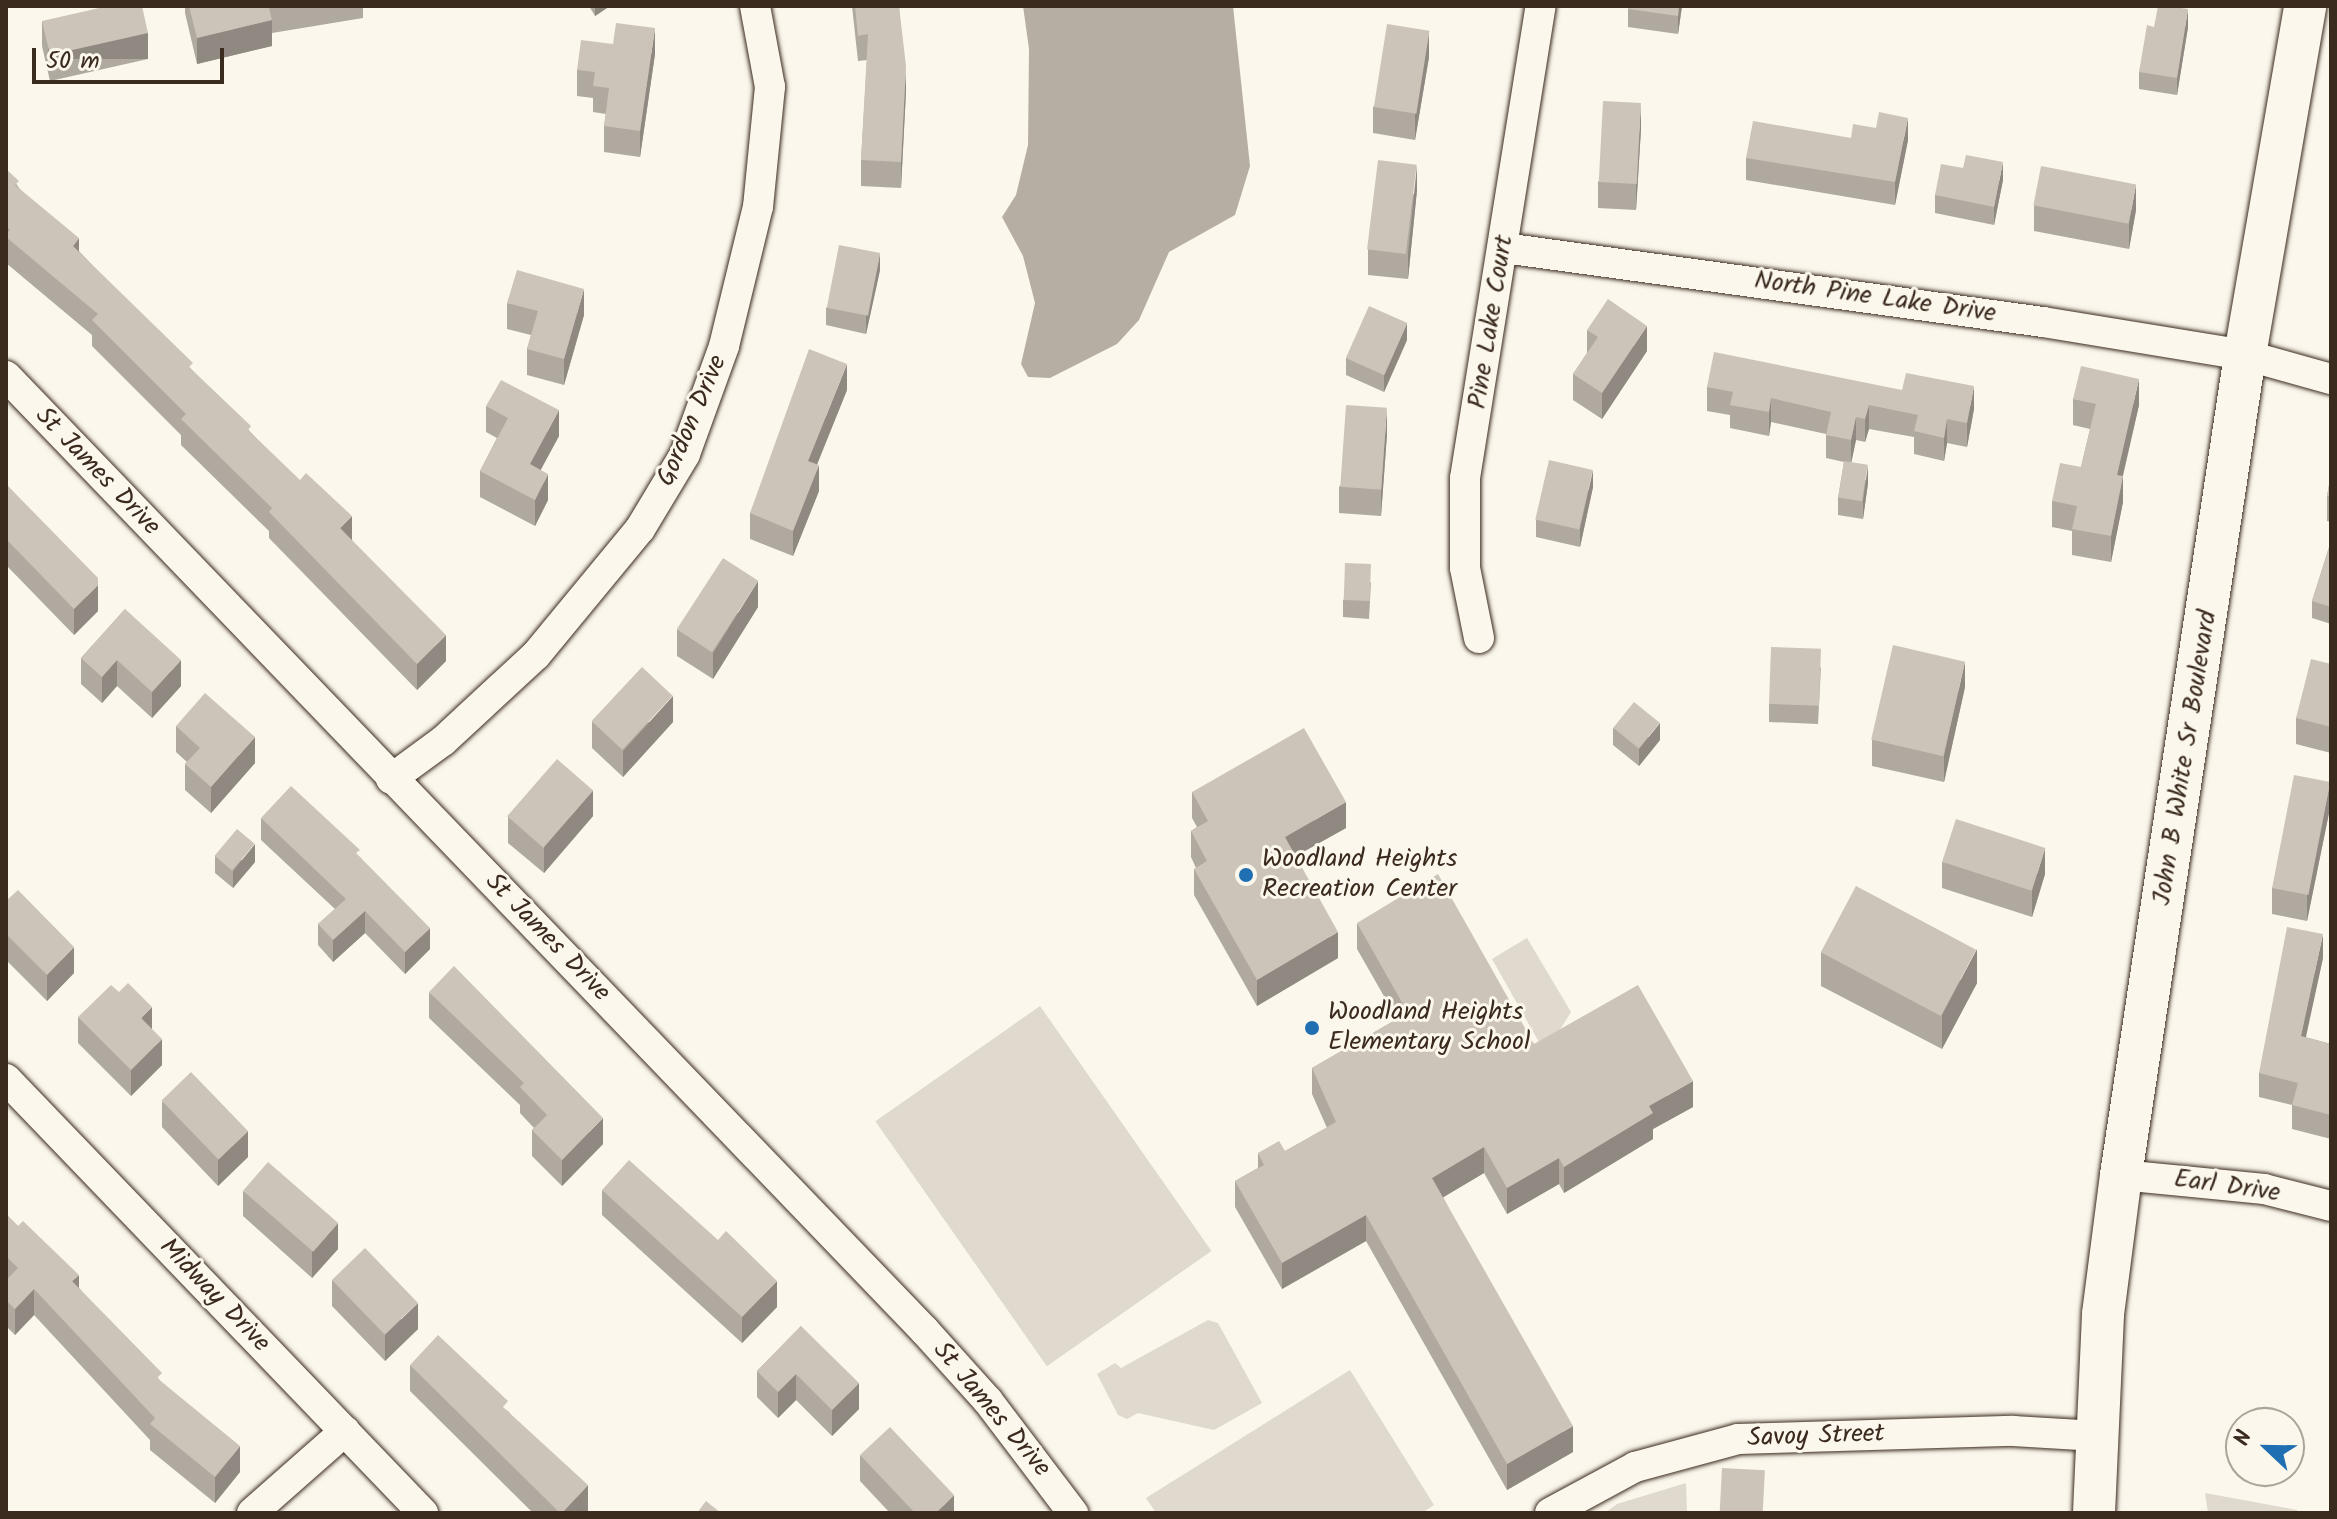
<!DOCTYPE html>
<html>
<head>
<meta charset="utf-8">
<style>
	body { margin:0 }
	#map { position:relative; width:2337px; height:1519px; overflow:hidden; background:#fbf7ec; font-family:Kalam,sans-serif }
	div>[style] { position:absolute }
	.green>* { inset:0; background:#dfd9ce; transform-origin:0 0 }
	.water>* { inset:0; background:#b6aea2 }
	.roads { filter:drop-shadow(0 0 2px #3b2a1e) drop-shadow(0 0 2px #3b2a1e) }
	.minor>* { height:30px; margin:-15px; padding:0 15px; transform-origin:15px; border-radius:15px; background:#fbf7ec }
	.secondary>* { height:42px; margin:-21px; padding:0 21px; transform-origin:21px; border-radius:21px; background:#fbf7ec }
	.wall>* { inset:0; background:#afa99f }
	.shaded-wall>* { inset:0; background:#8f8982; transform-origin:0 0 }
	.building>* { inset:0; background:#ccc4b9; transform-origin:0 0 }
	.dots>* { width:22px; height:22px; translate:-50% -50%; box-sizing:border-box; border:4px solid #fbf7ec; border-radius:50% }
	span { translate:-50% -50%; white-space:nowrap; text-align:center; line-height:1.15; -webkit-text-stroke:6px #fbf7ec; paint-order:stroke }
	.street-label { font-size:26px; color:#3b2a1e }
	.poi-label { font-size:26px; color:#3b2a1e }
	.left { translate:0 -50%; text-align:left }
	.frame { position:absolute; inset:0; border:8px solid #3b2a1e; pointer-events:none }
	.north { position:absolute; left:2225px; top:1407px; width:80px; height:80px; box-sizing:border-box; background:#fbf7ec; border:2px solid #aea59a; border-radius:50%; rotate:292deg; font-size:22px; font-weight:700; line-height:32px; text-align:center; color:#3b2a1e }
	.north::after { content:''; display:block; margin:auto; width:28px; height:36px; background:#1f6fb2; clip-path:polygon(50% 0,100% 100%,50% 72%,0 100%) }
	.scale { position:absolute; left:32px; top:48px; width:192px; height:36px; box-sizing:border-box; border:4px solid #3b2a1e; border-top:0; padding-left:10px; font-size:24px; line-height:28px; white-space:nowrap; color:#3b2a1e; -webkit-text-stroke:6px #fbf7ec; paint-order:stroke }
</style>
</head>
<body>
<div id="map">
	<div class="green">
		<div style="clip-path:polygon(1527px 938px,1571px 1012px,1556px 1036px,1540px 1044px,1492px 959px)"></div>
		<div style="left:1040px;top:1006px;width:299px;height:201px;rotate:55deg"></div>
		<div style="clip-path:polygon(1208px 1320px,1218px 1323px,1262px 1403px,1214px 1430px,1138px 1413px,1127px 1419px,1118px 1415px,1097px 1374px,1115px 1363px,1121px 1368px)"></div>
		<div style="clip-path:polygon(1350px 1370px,1434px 1505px,1422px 1513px,1156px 1513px,1146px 1498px)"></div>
		<div style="clip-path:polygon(1686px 1483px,1687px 1513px,1605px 1513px,1617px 1504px)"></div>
		<div style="clip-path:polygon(2205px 1493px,2297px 1510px,2297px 1513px,2208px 1513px)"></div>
	</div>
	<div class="water">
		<div style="clip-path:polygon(1023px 6px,1233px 6px,1250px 166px,1235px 215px,1169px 252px,1139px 320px,1117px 344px,1050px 378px,1028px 377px,1021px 364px,1035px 303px,1023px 256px,1002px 217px,1016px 195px,1028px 145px,1029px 49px)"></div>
	</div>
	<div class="roads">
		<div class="minor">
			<div style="left:1504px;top:248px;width:544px;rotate:7.82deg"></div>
			<div style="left:2043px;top:322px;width:205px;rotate:9.3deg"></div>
			<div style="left:2245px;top:355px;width:89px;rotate:15.6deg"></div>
			<div style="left:6px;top:376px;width:1325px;rotate:46.1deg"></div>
			<div style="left:925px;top:1331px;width:94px;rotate:48deg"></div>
			<div style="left:988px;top:1401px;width:141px;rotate:52.8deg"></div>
			<div style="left:1479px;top:638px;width:71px;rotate:-101.3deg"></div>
			<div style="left:1465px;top:568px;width:90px;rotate:-90deg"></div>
			<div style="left:1465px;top:478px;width:478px;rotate:-80.9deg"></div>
			<div style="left:391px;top:779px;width:64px;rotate:-36.2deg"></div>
			<div style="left:443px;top:741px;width:127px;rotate:-42.8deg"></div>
			<div style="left:536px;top:655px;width:163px;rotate:-50.5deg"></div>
			<div style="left:640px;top:529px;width:87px;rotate:-59deg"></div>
			<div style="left:685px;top:454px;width:115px;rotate:-70.1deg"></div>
			<div style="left:724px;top:346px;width:143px;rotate:-76.3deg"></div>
			<div style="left:758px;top:207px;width:121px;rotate:-84.3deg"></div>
			<div style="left:770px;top:87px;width:82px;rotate:-100.5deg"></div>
			<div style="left:6px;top:1079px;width:602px;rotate:46.14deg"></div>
			<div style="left:2121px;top:1175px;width:144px;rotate:5.6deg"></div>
			<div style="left:2264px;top:1189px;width:69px;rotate:14.2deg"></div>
			<div style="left:252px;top:1513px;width:124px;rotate:-41.4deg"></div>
			<div style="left:1550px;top:1513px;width:97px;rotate:-28.4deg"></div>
			<div style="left:1635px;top:1467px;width:107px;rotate:-15.2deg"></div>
			<div style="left:1738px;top:1439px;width:275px;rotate:-1.7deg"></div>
			<div style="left:2013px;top:1431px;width:84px;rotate:3.4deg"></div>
		</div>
		<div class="secondary">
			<div style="left:2094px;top:1513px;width:199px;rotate:-87.4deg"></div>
			<div style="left:2103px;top:1314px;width:140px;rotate:-82.6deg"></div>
			<div style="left:2121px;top:1175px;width:829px;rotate:-81.4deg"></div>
			<div style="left:2245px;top:355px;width:354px;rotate:-80.2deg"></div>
		</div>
	</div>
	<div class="wall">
		<div style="clip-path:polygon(185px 6px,363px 6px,363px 18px,272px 33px,272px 46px,197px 64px,185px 13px)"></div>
		<div style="clip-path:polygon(589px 6px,610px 6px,595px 16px)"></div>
		<div style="clip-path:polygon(852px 6px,899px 6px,906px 91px,901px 188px,861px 186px,861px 160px,867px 60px,858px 61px)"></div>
		<div style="clip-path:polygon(1628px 6px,1682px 6px,1678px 34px,1628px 27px)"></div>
		<div style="clip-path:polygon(42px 21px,148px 59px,50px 81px,42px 46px)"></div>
		<div style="clip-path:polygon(2154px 27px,2188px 27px,2177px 95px,2139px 89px,2139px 72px)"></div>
		<div style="clip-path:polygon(655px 54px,640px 157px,604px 152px,604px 126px,606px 114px,593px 112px,593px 98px,577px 96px,577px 70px)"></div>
		<div style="clip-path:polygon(1429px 57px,1415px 140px,1373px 133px,1373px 107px)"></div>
		<div style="clip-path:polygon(1641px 129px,1636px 210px,1598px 208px,1598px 182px)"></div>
		<div style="clip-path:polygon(1851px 138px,1908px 140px,1895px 205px,1746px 180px,1746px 158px)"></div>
		<div style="clip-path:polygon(6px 169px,19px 188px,193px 371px,352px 540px,446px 661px,417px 690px,269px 538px,269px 531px,181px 445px,181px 435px,92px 346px,92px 335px,6px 263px)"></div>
		<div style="clip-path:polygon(2003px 180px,1994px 225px,1935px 213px,1935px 195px)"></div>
		<div style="clip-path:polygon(1417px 190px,1408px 279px,1368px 275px,1368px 249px)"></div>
		<div style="clip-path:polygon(2034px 205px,2136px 210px,2129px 249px,2034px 231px)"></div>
		<div style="clip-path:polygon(880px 270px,866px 334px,826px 325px,826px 308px)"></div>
		<div style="clip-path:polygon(507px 303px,584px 315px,564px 385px,527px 375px,527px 349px,531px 335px,507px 329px)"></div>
		<div style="clip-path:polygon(1587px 330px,1647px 351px,1602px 419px,1573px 400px,1573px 374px,1587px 353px)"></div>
		<div style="clip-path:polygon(1407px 340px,1384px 392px,1346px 375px,1346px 358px)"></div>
		<div style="clip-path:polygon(1707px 387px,1974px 409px,1967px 447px,1947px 443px,1944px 461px,1914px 454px,1914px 437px,1869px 429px,1865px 442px,1856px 440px,1851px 462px,1868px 483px,1863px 519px,1838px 515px,1838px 498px,1844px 462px,1826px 458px,1826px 434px,1771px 422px,1769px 436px,1730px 428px,1730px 415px,1707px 411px)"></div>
		<div style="clip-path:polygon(847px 390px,817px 464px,819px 491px,793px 556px,750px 539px,750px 513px)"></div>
		<div style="clip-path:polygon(2073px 399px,2139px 405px,2123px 476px,2123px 502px,2111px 562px,2072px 555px,2072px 531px,2052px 527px,2052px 501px,2081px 467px,2090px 429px,2073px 425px)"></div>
		<div style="clip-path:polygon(486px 406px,559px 436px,540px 470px,548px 500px,535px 526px,480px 497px,480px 471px,497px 438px,486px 432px)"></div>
		<div style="clip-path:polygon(1387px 434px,1381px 516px,1339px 513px,1339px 487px)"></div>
		<div style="clip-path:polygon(2331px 474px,2331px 522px,2327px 521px,2327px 496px)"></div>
		<div style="clip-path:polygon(6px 484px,98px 611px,74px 635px,6px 565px)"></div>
		<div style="clip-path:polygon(1593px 487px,1580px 547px,1536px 537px,1536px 520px)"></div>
		<div style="clip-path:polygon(2331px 541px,2331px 624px,2312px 618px,2312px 601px)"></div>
		<div style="clip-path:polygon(1371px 582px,1369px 619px,1343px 617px,1343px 600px)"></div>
		<div style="clip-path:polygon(758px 607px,713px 679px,677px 656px,677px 630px)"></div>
		<div style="clip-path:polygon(125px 609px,181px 686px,152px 718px,117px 686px,102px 703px,81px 684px,81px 658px)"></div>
		<div style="clip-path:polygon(2331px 664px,2331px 753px,2296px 744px,2296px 718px)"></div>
		<div style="clip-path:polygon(1821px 667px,1818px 724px,1769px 722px,1769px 704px)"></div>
		<div style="clip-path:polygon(1965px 687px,1944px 782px,1872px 766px,1872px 740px)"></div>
		<div style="clip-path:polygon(592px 722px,673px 722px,623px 777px,592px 748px)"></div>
		<div style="clip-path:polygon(176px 726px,255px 763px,211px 813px,185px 790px,185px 764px,187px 762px,176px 752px)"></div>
		<div style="clip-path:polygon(1613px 728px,1660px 740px,1639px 766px,1613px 745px)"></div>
		<div style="clip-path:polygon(1192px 792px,1346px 828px,1296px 856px,1338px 958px,1257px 1006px,1194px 895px,1194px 869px,1196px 868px,1191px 857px,1191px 831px,1197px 827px,1192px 818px)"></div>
		<div style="clip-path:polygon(2330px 808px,2307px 921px,2272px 914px,2272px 888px)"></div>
		<div style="clip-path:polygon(593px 816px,544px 873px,508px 843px,508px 817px)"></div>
		<div style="clip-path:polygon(261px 818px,360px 857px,430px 949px,405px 974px,365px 933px,333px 962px,318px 945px,318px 924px,335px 909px,261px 840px)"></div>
		<div style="clip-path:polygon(215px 856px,255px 862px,233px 888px,215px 873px)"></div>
		<div style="clip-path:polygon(1942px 862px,2045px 874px,2032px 917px,1942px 888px)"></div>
		<div style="clip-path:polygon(6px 901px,74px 973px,47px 1001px,6px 960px)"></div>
		<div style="clip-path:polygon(1357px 923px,1534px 1044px,1693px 1107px,1653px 1129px,1653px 1139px,1564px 1193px,1559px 1184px,1507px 1214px,1484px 1173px,1443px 1197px,1573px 1452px,1507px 1490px,1366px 1241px,1282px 1289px,1235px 1207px,1235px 1181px,1258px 1168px,1258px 1153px,1285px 1151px,1327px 1128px,1312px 1094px,1312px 1068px,1397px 1019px,1357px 949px)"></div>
		<div style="clip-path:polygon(1821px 952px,1977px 983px,1942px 1049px,1821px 986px)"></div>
		<div style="clip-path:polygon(2323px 958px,2305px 1037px,2331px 1044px,2331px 1139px,2292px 1129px,2292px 1105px,2259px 1097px,2259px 1073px)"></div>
		<div style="clip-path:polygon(429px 992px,603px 1144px,562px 1186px,532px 1156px,532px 1130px,534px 1128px,520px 1113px,520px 1105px,429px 1018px)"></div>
		<div style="clip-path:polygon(78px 1017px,152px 1030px,162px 1065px,131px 1096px,78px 1043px)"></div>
		<div style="clip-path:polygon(162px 1101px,248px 1157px,218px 1186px,162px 1127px)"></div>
		<div style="clip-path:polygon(602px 1190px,777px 1307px,742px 1343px,602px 1215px)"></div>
		<div style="clip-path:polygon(243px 1191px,338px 1249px,312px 1278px,243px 1216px)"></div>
		<div style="clip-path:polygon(6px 1214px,79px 1288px,240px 1472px,215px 1503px,150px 1450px,150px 1440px,34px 1315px,15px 1335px,6px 1326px)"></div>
		<div style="clip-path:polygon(332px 1280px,418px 1329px,385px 1361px,332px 1306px)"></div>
		<div style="clip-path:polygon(801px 1326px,859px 1409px,832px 1436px,796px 1400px,778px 1418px,757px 1397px,757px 1371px)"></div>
		<div style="clip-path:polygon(410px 1365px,508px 1411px,588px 1511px,586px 1513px,533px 1513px,410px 1391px)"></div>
		<div style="clip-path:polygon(860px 1455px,954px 1513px,890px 1513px,860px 1481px)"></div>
	</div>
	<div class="shaded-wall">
		<div style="clip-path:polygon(595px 6px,610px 6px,595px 16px)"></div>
		<div style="clip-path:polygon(1679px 6px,1682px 6px,1678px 34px,1678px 16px)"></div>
		<div style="clip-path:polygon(2188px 9px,2188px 27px,2177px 95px,2177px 78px)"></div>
		<div style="clip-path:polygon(272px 20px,272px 46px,197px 64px,197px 38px)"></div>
		<div style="clip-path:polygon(655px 28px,655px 54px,640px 157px,640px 131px)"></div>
		<div style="clip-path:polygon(1429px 31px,1429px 57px,1415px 140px,1415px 114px)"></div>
		<div style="left:148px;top:33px;width:26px;height:100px;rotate:90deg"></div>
		<div style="clip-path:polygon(906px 66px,906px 91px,901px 188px,901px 162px)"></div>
		<div style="clip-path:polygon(1641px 103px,1641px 129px,1636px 210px,1636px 184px)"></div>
		<div style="clip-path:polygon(1908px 118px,1908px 140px,1895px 205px,1895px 182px)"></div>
		<div style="clip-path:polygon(2003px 162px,2003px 180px,1994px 225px,1994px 207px)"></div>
		<div style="clip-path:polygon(1417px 165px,1417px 190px,1408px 279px,1408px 253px)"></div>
		<div style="clip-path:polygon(2136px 184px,2136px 210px,2129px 249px,2129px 223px)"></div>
		<div style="clip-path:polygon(79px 238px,79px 264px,73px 246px)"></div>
		<div style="clip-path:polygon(880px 253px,880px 270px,866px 334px,866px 316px)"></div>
		<div style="clip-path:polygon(584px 289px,584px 315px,564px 385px,564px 359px)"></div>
		<div style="clip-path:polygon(1407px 323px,1407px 340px,1384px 392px,1384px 375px)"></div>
		<div style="clip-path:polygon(1647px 326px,1647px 351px,1602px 419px,1602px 393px)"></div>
		<div style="clip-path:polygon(847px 364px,847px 390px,808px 487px,808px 461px)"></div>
		<div style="clip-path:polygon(2139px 379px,2139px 405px,2117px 500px,2117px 475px)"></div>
		<div style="clip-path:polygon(1974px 386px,1974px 409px,1967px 447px,1967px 423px)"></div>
		<div style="clip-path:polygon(1771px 398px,1771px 422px,1769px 436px,1769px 412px)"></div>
		<div style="clip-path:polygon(1869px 405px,1869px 429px,1865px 442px,1865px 419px)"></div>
		<div style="clip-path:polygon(1387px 408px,1387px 434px,1381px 516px,1381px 490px)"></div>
		<div style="clip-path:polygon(559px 410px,559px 436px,530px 490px,530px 464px)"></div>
		<div style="clip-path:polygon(1856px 417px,1856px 440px,1851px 464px,1851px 440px)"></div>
		<div style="clip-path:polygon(1947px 419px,1947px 443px,1944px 461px,1944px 438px)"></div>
		<div style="clip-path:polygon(819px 465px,819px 491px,793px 556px,793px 531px)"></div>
		<div style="clip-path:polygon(1868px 465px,1868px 483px,1863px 519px,1863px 501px)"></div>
		<div style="clip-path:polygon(1593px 470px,1593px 487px,1580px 547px,1580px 529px)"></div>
		<div style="clip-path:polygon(548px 474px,548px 500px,535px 526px,535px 500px)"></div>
		<div style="clip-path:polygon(2123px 476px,2123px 502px,2111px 562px,2111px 536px)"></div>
		<div style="clip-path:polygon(352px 516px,352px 542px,340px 528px)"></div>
		<div style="clip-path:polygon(758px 581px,758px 607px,713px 679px,713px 653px)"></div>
		<div style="clip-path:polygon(98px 585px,98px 611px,74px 635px,74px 609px)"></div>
		<div style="clip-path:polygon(446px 635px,446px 661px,417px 690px,417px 664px)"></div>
		<div style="clip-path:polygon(117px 660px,117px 686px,102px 703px,102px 677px)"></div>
		<div style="clip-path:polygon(181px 660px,181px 686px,152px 718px,152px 692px)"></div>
		<div style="clip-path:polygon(1965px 661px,1965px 687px,1944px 782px,1944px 756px)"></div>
		<div style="clip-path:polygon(673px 696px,673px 722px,623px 777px,623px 751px)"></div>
		<div style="clip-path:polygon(1660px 723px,1660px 740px,1639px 766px,1639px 749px)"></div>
		<div style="clip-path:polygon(255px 737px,255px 763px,211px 813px,211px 787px)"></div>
		<div style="clip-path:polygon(2330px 782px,2330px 808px,2307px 921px,2307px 895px)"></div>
		<div style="clip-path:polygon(593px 790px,593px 816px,544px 873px,544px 847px)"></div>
		<div style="clip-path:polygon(1346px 802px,1346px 828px,1285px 862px,1285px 837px)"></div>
		<div style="clip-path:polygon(255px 844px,255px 862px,233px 888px,233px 871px)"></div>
		<div style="clip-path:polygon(2045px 848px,2045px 874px,2032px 917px,2032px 891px)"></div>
		<div style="clip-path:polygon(365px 911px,365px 933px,333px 962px,333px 940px)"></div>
		<div style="clip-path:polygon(430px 928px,430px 949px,405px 974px,405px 952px)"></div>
		<div style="clip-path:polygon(1338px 932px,1338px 958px,1257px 1006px,1257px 980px)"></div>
		<div style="clip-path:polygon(2323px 934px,2323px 958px,2301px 1060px,2301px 1036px)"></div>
		<div style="clip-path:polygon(74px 947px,74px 973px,47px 1001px,47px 975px)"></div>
		<div style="clip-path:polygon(1977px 949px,1977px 983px,1942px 1049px,1942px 1015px)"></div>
		<div style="clip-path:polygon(152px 1007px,152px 1033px,141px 1018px)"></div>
		<div style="clip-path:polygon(162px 1039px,162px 1065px,131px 1096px,131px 1070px)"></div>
		<div style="clip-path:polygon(1693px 1081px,1693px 1107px,1653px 1129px,1653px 1139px,1564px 1193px,1564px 1167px,1649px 1106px)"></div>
		<div style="clip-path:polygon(603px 1118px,603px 1144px,562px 1186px,562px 1160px)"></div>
		<div style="clip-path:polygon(248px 1131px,248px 1157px,218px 1186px,218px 1160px)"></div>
		<div style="clip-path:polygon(1484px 1147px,1484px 1173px,1432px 1204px,1432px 1178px)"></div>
		<div style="clip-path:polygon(1559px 1158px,1559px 1184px,1507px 1214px,1507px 1188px)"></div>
		<div style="clip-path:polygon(1366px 1215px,1366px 1241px,1282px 1289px,1282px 1263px)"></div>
		<div style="clip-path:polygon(338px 1223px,338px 1249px,312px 1278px,312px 1252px)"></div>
		<div style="clip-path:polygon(79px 1275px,79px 1301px,72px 1281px)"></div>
		<div style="clip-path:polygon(777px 1281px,777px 1307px,742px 1343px,742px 1317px)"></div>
		<div style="clip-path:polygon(34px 1289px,34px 1315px,15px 1335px,15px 1309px)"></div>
		<div style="clip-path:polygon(418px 1303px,418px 1329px,385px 1361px,385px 1335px)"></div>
		<div style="clip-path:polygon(796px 1374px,796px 1400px,778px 1418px,778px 1392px)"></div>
		<div style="clip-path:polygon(859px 1383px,859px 1409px,832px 1436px,832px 1410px)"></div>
		<div style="clip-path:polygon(1573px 1426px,1573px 1452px,1507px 1490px,1507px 1464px)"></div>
		<div style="clip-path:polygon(240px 1446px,240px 1472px,215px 1503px,215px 1477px)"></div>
		<div style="clip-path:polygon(588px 1485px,588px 1511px,586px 1513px,562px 1513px)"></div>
		<div style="clip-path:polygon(954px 1495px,954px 1513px,936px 1513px)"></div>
	</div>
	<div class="building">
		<div style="clip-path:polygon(108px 6px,142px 6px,148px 33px,50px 55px,42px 21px)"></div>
		<div style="clip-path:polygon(189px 6px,281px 6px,269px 8px,272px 20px,197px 38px)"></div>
		<div style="clip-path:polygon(855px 6px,899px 6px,906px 66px,901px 162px,861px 160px,868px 34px,858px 36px)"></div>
		<div style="clip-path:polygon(1628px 6px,1679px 6px,1678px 16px,1628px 9px)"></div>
		<div style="clip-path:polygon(2158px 6px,2168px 6px,2188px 9px,2177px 78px,2139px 72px,2147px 25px,2154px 27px)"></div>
		<div style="clip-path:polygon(616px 23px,655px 28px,640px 131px,604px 126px,609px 88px,593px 86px,595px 72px,577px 70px,581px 40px,613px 44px)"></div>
		<div style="left:1387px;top:24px;width:43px;height:84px;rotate:9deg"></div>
		<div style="left:1603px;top:101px;width:38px;height:81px;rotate:3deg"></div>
		<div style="clip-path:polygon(1879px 112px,1908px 118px,1895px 182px,1746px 158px,1753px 121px,1851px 138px,1853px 124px,1876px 128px)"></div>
		<div style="clip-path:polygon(1966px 155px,2003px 162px,1994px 207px,1935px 195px,1941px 164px,1963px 168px)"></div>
		<div style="left:1378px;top:160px;width:39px;height:90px;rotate:7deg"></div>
		<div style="left:2041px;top:166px;width:97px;height:40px;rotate:11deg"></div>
		<div style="clip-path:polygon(6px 169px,19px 181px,15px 185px,79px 238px,73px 246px,193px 363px,189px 367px,251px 426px,248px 430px,300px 480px,306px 473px,352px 516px,340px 528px,446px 635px,417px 664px,269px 512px,272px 508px,181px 419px,186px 414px,92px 320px,98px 314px,6px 237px,6px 234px,10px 230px,6px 227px)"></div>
		<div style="left:839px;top:245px;width:42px;height:64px;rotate:11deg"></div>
		<div style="clip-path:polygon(517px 270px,584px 289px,564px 359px,527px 349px,538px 311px,507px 303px)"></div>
		<div style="clip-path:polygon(1608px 299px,1647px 326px,1602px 393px,1573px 374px,1598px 337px,1587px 330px)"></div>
		<div style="left:1369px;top:306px;width:42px;height:57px;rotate:24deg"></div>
		<div style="clip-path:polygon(809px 349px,847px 364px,808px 461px,819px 465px,793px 531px,750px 513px)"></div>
		<div style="clip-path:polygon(1714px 352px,1902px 390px,1906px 373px,1974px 386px,1967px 423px,1947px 419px,1944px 438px,1914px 431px,1918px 415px,1869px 405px,1865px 419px,1856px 417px,1851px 440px,1826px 435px,1831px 412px,1771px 398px,1769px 412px,1730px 405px,1733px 392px,1707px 387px)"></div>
		<div style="clip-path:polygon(2081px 366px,2139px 379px,2117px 475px,2123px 476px,2111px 536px,2072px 529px,2077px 506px,2052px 501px,2060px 463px,2081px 467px,2096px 404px,2073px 399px)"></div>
		<div style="clip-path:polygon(501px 380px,559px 410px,530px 464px,548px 474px,535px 500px,480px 471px,508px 418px,486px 406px)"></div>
		<div style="left:1346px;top:405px;width:41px;height:82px;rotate:4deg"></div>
		<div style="left:1549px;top:460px;width:45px;height:61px;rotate:13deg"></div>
		<div style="left:1844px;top:461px;width:24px;height:37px;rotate:9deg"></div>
		<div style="clip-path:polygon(2331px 474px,2331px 496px,2327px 496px)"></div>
		<div style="clip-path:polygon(6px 484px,98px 578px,98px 585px,74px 609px,6px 539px)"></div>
		<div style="clip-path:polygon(2331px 541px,2331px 607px,2312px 601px)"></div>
		<div style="left:723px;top:558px;width:42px;height:85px;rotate:33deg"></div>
		<div style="left:1345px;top:563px;width:26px;height:37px;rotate:2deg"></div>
		<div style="clip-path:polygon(125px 609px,181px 660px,152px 692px,117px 660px,102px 677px,81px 658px)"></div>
		<div style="left:1893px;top:645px;width:74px;height:97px;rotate:13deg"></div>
		<div style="left:1771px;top:647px;width:50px;height:57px;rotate:2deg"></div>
		<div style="clip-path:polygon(2311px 659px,2331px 664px,2331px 727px,2296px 718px)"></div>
		<div style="left:642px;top:667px;width:42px;height:74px;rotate:43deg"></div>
		<div style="clip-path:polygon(205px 693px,255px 737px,211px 787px,185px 764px,200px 748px,176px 726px)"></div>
		<div style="left:1634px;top:702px;width:33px;height:33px;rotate:39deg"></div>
		<div style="clip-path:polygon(1304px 728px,1346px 802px,1285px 837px,1338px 932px,1257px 980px,1194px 869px,1207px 861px,1191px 831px,1208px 821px,1192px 792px)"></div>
		<div style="left:557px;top:759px;width:48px;height:76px;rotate:41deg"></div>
		<div style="left:2294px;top:775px;width:37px;height:115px;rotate:11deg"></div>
		<div style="clip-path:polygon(291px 786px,360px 850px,356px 853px,430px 928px,405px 952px,365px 911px,333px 940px,318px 924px,346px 899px,261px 818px)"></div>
		<div style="left:1956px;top:819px;width:94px;height:45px;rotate:18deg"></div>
		<div style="left:237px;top:829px;width:23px;height:35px;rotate:40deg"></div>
		<div style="clip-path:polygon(1438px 874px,1534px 1044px,1638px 985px,1693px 1081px,1649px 1106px,1653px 1113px,1564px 1167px,1559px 1158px,1507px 1188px,1484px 1147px,1432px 1178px,1573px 1426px,1507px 1464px,1366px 1215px,1282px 1263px,1235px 1181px,1264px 1165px,1258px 1153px,1279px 1141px,1285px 1151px,1336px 1122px,1312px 1068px,1408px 1013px,1357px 923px)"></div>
		<div style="left:1856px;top:886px;width:136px;height:75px;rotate:28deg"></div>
		<div style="clip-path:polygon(18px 890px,74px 947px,47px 975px,6px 934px,6px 901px)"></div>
		<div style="clip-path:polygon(2287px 927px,2323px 934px,2301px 1036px,2331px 1044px,2331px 1115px,2292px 1105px,2298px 1083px,2259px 1073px)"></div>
		<div style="clip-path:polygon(454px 966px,603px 1118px,562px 1160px,532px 1130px,547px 1115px,520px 1087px,524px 1083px,429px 992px)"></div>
		<div style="clip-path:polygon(128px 983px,152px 1007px,141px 1018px,162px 1039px,131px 1070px,78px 1017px,111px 985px,119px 992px)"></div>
		<div style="left:191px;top:1072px;width:82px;height:41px;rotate:46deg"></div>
		<div style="clip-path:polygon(629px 1160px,718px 1240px,726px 1231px,777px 1281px,742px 1317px,602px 1190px)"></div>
		<div style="left:268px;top:1162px;width:93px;height:38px;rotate:41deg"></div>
		<div style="clip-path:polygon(6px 1214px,18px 1226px,23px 1221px,79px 1275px,72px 1281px,162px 1373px,157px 1378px,240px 1446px,215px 1477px,150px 1424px,155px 1418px,34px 1289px,15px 1309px,6px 1300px,6px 1280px,18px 1268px,6px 1256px)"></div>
		<div style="left:365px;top:1248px;width:76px;height:46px;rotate:46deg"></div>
		<div style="clip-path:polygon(801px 1326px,859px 1383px,832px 1410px,796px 1374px,778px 1392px,757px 1371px)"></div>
		<div style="clip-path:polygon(438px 1335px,508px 1401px,503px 1407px,588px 1485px,562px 1513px,560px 1513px,410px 1365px)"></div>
		<div style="clip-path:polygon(890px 1427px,954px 1495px,936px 1513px,915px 1513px,860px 1455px)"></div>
		<div style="left:1722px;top:1468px;width:43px;height:45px;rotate:3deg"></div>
		<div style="clip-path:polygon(706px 1501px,721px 1513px,697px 1513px)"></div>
	</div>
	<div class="dots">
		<div style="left:1246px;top:875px;background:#1f6fb2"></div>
		<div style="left:1312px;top:1028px;background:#1f6fb2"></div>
	</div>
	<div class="street-label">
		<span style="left:1875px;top:298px;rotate:8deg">North Pine Lake Drive</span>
		<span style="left:1492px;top:322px;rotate:-81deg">Pine Lake Court</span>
		<span style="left:693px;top:421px;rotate:-67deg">Gordon Drive</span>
		<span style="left:97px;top:472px;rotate:46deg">St James Drive</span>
		<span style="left:2186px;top:758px;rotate:-81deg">John B White Sr Boulevard</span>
		<span style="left:547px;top:938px;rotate:46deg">St James Drive</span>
		<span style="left:2227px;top:1187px;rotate:8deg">Earl Drive</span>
		<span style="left:214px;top:1296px;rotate:46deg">Midway Drive</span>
		<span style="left:991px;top:1410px;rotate:50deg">St James Drive</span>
		<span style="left:1816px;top:1437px;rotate:-2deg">Savoy Street</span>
	</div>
	<div class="poi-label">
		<span class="left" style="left:1262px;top:875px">Woodland Heights<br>Recreation Center</span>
		<span class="left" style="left:1328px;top:1028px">Woodland Heights<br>Elementary School</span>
	</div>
	<div class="frame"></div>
	<div class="north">N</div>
	<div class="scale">50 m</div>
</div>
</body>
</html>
